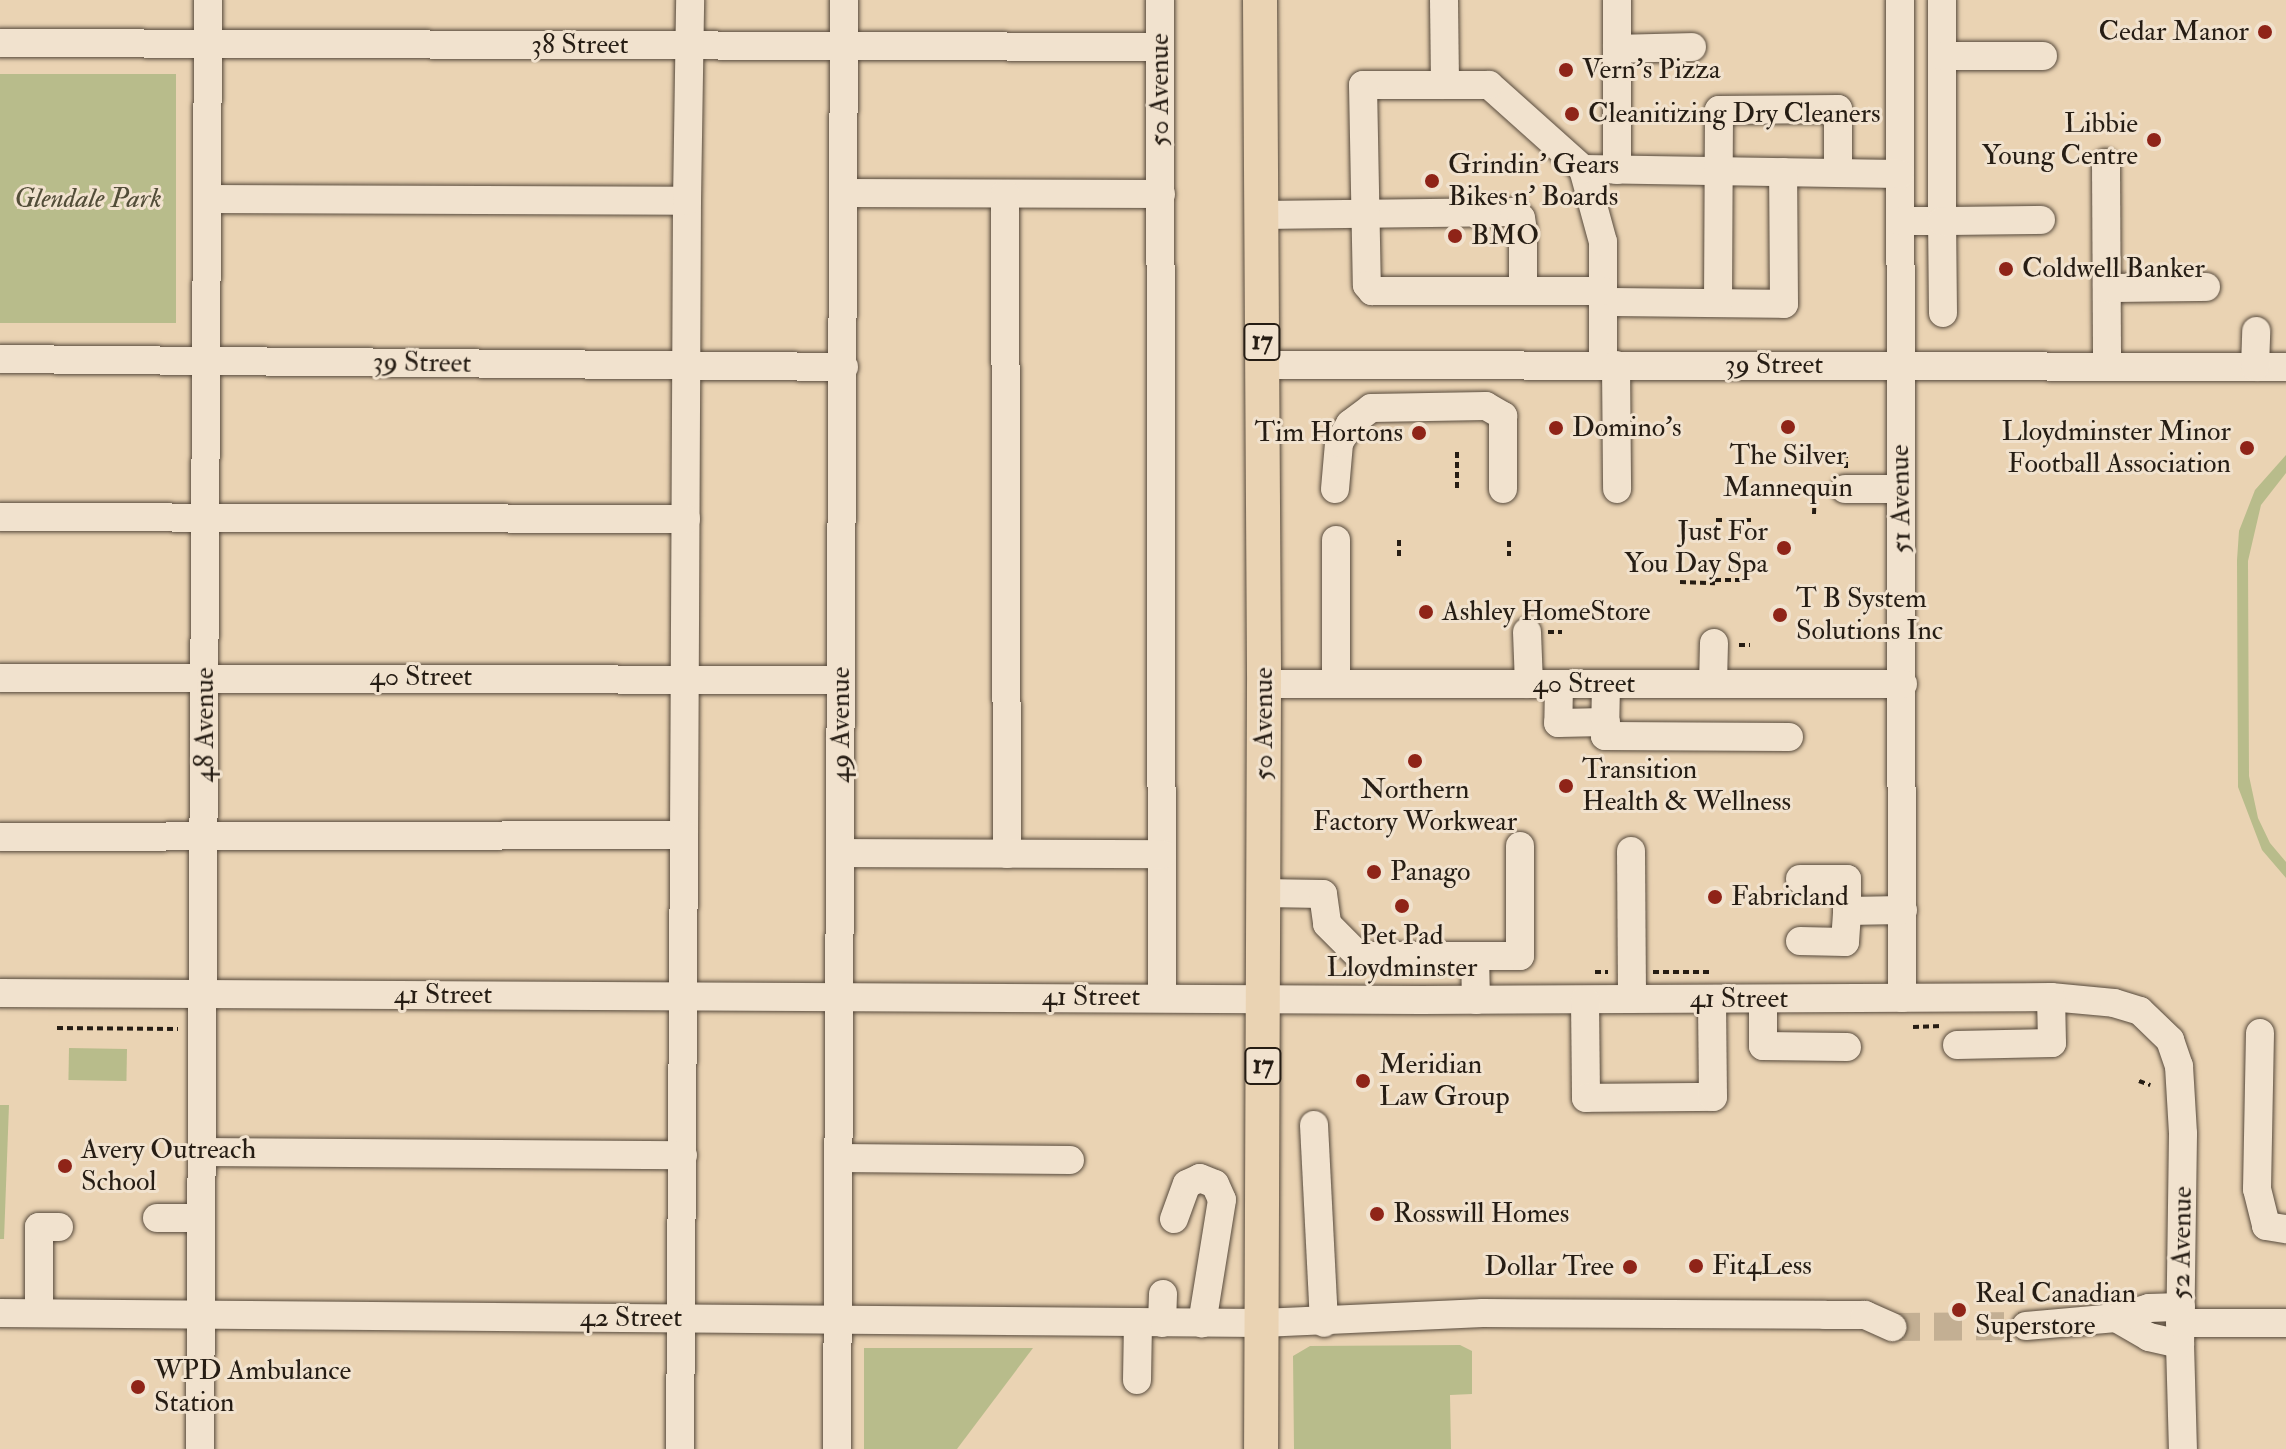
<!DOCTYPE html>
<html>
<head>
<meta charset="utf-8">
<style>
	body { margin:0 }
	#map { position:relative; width:2286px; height:1449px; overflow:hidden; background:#ead3b3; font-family:"IM FELL Double Pica",serif }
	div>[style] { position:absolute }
	.green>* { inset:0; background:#b8bc8b; transform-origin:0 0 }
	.minor-tunnel>* { height:28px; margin-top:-14px; transform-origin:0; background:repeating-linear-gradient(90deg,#c3af93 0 28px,transparent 0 42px) }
	.path>* { height:4px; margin-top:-2px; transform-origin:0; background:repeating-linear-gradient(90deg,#261d14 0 6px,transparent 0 10px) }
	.roads { filter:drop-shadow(0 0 2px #574a3c) drop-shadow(0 0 2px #574a3c) }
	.minor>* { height:28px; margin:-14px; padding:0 14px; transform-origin:14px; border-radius:14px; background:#f1e2ce }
	.major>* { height:34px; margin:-17px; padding:0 17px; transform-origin:17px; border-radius:17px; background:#ead3b3 }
	.dots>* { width:22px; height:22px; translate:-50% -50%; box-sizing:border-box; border:4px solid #f1e2ce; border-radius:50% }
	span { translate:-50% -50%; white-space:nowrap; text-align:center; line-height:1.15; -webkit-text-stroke:6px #f1e2ce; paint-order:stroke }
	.shield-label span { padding:2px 6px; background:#f1e2ce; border:2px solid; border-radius:6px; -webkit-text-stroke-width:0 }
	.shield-label { font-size:26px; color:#261d14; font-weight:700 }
	.poi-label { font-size:28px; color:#261d14 }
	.right { translate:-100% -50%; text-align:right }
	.left { translate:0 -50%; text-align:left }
	.street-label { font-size:28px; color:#261d14 }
	.park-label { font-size:28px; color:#524d38; font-style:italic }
</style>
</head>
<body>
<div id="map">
	<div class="green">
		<div style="left:0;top:74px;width:176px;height:249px"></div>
		<div style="clip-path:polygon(2286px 455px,2286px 473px,2261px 505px,2248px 561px,2249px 776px,2258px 818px,2270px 843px,2286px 862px,2286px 878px,2262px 850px,2238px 787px,2237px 560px,2239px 531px,2255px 490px)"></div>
		<div style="left:69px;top:1048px;width:58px;height:32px;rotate:1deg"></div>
		<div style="clip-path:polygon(0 1105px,9px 1105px,4px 1239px,0 1239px)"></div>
		<div style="clip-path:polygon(1460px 1345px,1472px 1351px,1472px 1394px,1450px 1395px,1451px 1449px,1294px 1449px,1293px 1356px,1310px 1346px)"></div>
		<div style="clip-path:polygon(864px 1348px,1033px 1348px,957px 1449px,864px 1449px)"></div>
	</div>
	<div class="minor-tunnel">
		<div style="left:1892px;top:1327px;width:134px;rotate:-0.4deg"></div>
	</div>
	<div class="path">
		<div style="left:1457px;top:452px;width:37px;rotate:90deg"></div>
		<div style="left:1846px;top:468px;width:14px;rotate:-90deg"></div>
		<div style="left:1814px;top:514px;width:25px;rotate:-88deg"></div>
		<div style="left:1716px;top:520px;width:35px"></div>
		<div style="left:1399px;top:540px;width:19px;rotate:90deg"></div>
		<div style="left:1509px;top:541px;width:15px;rotate:90deg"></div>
		<div style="left:1715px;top:580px;width:32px"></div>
		<div style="left:1680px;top:582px;width:35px;rotate:2deg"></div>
		<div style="left:1548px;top:632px;width:14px"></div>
		<div style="left:1739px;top:645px;width:11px"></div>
		<div style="left:1595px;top:972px;width:13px"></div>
		<div style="left:1653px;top:972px;width:59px"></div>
		<div style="left:1913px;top:1027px;width:29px;rotate:-2deg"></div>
		<div style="left:57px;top:1028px;width:121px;rotate:0.5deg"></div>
		<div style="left:2139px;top:1081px;width:12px;rotate:20deg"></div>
	</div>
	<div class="roads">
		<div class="minor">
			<div style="left:1160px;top:0;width:997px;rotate:89.89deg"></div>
			<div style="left:1444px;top:0;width:85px;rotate:89.3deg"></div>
			<div style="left:1900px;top:0;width:998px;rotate:89.89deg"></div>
			<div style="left:1942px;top:0;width:56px;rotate:90deg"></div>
			<div style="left:0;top:43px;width:1160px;rotate:0.2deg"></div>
			<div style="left:1617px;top:49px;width:75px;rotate:-1.5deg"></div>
			<div style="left:2106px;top:163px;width:202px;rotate:89.7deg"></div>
			<div style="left:1583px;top:169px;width:317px;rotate:0.9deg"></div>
			<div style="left:1617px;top:170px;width:170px;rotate:-90deg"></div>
			<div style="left:844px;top:193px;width:317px;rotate:0.2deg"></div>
			<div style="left:1005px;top:194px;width:660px;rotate:89.83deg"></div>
			<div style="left:207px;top:199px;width:480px;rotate:0.2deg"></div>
			<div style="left:687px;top:201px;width:634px;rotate:90.27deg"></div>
			<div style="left:687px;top:201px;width:201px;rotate:-89.1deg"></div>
			<div style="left:1261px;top:215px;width:253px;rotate:-0.7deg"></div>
			<div style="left:1514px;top:212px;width:9px;rotate:41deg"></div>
			<div style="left:1521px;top:218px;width:12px;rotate:81deg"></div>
			<div style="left:1523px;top:230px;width:61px;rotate:90deg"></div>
			<div style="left:1900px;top:221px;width:42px"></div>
			<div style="left:1942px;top:221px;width:165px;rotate:-90deg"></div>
			<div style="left:1942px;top:56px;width:101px"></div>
			<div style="left:2107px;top:288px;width:99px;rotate:-0.6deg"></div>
			<div style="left:1603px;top:302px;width:181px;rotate:0.6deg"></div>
			<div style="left:1784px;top:304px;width:132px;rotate:-90.4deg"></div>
			<div style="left:1718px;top:303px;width:193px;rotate:-89.7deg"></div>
			<div style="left:1719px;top:110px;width:119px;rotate:-0.5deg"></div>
			<div style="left:1838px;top:109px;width:63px;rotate:90deg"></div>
			<div style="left:1943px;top:313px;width:92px;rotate:-90.6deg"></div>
			<div style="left:1942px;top:221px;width:99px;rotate:-0.6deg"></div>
			<div style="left:0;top:359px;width:844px;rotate:0.54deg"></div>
			<div style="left:1262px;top:365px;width:1024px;rotate:0.11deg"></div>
			<div style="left:1603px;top:365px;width:123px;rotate:-90deg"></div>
			<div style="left:1603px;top:242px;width:76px;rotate:-105.3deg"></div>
			<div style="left:1583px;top:169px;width:126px;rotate:-138.2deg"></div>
			<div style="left:1489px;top:85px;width:126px;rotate:180deg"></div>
			<div style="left:1363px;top:85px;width:200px;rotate:88.9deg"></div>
			<div style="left:1367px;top:285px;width:8px;rotate:50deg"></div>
			<div style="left:1372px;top:291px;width:231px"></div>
			<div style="left:1616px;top:365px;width:124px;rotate:89.5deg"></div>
			<div style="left:2255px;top:367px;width:36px;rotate:-88deg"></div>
			<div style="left:1335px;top:489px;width:46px;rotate:-85deg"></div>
			<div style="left:1339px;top:443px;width:22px;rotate:-60deg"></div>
			<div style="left:1350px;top:424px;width:26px;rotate:-37deg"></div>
			<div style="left:1371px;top:408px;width:115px;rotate:-1deg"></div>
			<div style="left:1486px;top:406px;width:20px;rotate:30deg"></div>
			<div style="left:1503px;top:416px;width:73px;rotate:90deg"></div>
			<div style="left:1845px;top:489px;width:56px"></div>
			<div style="left:0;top:517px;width:686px;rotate:0.17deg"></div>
			<div style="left:1336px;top:540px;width:144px;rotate:90deg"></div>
			<div style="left:1527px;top:632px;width:52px;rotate:87.8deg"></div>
			<div style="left:0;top:678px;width:841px;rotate:0.14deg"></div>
			<div style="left:1264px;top:684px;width:639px"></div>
			<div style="left:1559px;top:684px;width:39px;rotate:91deg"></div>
			<div style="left:1558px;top:723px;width:48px;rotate:-1.2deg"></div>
			<div style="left:1606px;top:684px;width:52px;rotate:91.1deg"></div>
			<div style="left:1605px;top:736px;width:184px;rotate:0.3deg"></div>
			<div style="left:1713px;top:684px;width:41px;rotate:-88.6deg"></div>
			<div style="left:0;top:837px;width:684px;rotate:-0.17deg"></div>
			<div style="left:684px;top:835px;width:614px;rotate:90.37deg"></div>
			<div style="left:1631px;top:851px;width:148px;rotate:89.6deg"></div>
			<div style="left:840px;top:853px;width:322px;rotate:0.2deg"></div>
			<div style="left:1800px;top:879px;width:47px"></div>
			<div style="left:1847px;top:879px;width:32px;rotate:90deg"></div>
			<div style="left:1847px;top:911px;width:56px;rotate:-1deg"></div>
			<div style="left:1263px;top:893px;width:60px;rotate:1deg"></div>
			<div style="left:1323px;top:894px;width:30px;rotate:82deg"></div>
			<div style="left:1327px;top:924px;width:45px;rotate:45deg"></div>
			<div style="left:1359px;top:956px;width:116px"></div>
			<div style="left:1475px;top:956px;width:44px;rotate:88.7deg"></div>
			<div style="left:1800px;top:941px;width:45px;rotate:1.3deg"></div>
			<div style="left:1845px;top:942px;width:31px;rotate:-86deg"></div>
			<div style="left:1475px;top:956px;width:45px"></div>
			<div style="left:1520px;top:956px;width:110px;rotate:-90deg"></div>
			<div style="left:0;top:993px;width:1421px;rotate:0.28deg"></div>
			<div style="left:1421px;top:1000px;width:630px;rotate:-0.27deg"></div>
			<div style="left:2051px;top:997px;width:63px;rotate:5.4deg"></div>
			<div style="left:2114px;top:1003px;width:27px;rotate:17deg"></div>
			<div style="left:2140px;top:1011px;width:42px;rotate:44deg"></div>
			<div style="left:2170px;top:1040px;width:28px;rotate:71deg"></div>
			<div style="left:2179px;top:1066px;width:68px;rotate:86.6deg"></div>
			<div style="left:2183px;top:1134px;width:210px;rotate:90.8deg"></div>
			<div style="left:2180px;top:1344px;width:105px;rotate:88.4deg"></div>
			<div style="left:1763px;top:999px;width:47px;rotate:90deg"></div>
			<div style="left:1763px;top:1046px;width:84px;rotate:0.7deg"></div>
			<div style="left:1585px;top:1000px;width:98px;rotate:89.4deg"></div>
			<div style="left:1586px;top:1098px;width:127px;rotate:-0.5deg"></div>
			<div style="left:1713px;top:1097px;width:98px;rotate:-90.6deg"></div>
			<div style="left:2260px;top:1033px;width:156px;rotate:91.1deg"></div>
			<div style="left:2257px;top:1189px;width:38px;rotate:76deg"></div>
			<div style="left:2266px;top:1226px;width:20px;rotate:9deg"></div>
			<div style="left:1957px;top:1045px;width:95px;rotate:-1.2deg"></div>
			<div style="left:2052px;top:1043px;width:46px;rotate:-91.2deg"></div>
			<div style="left:1314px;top:1125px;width:198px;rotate:87.1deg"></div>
			<div style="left:201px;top:1152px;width:482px;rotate:0.4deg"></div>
			<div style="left:838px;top:1158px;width:232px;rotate:0.5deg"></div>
			<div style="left:157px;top:1218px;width:44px"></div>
			<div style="left:1174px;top:1219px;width:37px;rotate:-70deg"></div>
			<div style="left:1187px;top:1184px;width:14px;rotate:-25deg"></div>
			<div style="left:1200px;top:1178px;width:16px;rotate:22deg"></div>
			<div style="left:1215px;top:1184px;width:17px;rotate:66deg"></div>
			<div style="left:1222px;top:1200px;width:125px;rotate:99.2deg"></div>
			<div style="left:0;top:1313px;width:1262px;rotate:0.45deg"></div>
			<div style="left:1262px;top:1323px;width:221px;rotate:-2.6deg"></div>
			<div style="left:1483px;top:1313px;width:342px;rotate:0.3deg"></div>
			<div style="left:1825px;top:1315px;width:40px"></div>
			<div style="left:1865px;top:1315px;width:30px;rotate:24deg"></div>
			<div style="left:39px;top:1313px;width:86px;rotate:-90deg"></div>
			<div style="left:39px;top:1227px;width:20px"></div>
			<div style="left:2116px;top:1318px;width:38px;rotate:30deg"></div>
			<div style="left:2149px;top:1337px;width:32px;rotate:13deg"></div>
			<div style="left:1162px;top:1323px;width:29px;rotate:-88deg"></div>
			<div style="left:2180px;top:1323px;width:106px"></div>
			<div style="left:2026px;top:1326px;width:90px;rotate:-5.1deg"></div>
			<div style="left:2116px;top:1318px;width:34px;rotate:-17deg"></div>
			<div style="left:2149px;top:1308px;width:32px;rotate:-2deg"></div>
			<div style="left:1137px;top:1380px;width:58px;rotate:-89deg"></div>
			<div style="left:200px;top:1449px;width:1449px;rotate:-89.68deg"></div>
			<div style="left:837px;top:1449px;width:1449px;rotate:-89.72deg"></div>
		</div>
		<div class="major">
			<div style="left:1260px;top:0;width:684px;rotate:89.66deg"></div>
			<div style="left:1264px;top:684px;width:765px;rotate:90.22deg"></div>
		</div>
	</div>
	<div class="dots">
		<div style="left:2265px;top:32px;background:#8f2418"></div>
		<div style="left:1566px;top:70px;background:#8f2418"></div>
		<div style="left:1572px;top:114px;background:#8f2418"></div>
		<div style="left:2154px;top:140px;background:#8f2418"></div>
		<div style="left:1432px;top:181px;background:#8f2418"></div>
		<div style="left:1455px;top:236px;background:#8f2418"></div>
		<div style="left:2006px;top:269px;background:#8f2418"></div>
		<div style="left:1788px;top:427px;background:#8f2418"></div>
		<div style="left:1556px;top:428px;background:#8f2418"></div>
		<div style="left:1419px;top:433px;background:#8f2418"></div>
		<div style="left:2247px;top:448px;background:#8f2418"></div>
		<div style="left:1784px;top:548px;background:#8f2418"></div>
		<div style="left:1426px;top:612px;background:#8f2418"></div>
		<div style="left:1780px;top:615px;background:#8f2418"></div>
		<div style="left:1415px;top:761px;background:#8f2418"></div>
		<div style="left:1566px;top:786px;background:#8f2418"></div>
		<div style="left:1374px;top:872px;background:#8f2418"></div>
		<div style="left:1715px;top:897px;background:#8f2418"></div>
		<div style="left:1402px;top:906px;background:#8f2418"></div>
		<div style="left:1363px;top:1081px;background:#8f2418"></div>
		<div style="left:65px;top:1166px;background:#8f2418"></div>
		<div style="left:1377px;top:1214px;background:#8f2418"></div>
		<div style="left:1696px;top:1266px;background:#8f2418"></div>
		<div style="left:1630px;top:1267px;background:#8f2418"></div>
		<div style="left:1959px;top:1310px;background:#8f2418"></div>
		<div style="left:138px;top:1387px;background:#8f2418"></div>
	</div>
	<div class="shield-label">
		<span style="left:1262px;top:342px">17</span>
		<span style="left:1263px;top:1066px">17</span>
	</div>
	<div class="poi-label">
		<span class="right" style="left:2249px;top:32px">Cedar Manor</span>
		<span class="left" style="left:1582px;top:70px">Vern's Pizza</span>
		<span class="left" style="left:1588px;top:114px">Cleanitizing Dry Cleaners</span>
		<span class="right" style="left:2138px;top:140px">Libbie<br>Young Centre</span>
		<span class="left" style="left:1448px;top:181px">Grindin' Gears<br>Bikes n' Boards</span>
		<span class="left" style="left:1471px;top:236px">BMO</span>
		<span class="left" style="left:2022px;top:269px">Coldwell Banker</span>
		<span class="left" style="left:1572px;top:428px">Domino's</span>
		<span class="right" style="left:2231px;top:448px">Lloydminster Minor<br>Football Association</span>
		<span class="right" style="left:1403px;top:433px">Tim Hortons</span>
		<span style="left:1788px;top:472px">The Silver<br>Mannequin</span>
		<span class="right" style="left:1768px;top:548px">Just For<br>You Day Spa</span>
		<span class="left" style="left:1796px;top:615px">T B System<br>Solutions Inc</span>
		<span class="left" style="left:1442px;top:612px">Ashley HomeStore</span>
		<span class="left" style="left:1582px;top:786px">Transition<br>Health &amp; Wellness</span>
		<span style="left:1415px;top:806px">Northern<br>Factory Workwear</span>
		<span class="left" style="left:1390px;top:872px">Panago</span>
		<span class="left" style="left:1731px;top:897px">Fabricland</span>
		<span style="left:1402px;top:952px">Pet Pad<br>Lloydminster</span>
		<span class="left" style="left:1379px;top:1081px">Meridian<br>Law Group</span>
		<span class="left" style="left:81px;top:1166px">Avery Outreach<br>School</span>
		<span class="left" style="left:1393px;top:1214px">Rosswill Homes</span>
		<span class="left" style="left:1712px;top:1266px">Fit4Less</span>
		<span class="right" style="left:1614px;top:1267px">Dollar Tree</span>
		<span class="left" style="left:1975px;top:1310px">Real Canadian<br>Superstore</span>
		<span class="left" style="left:154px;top:1387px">WPD Ambulance<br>Station</span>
	</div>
	<div class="street-label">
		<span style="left:580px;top:45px">38 Street</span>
		<span style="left:1160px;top:90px;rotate:-90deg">50 Avenue</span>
		<span style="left:422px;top:363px;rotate:1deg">39 Street</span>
		<span style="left:1774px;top:365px">39 Street</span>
		<span style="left:1901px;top:499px;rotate:-91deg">51 Avenue</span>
		<span style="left:421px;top:677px">40 Street</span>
		<span style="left:1584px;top:684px">40 Street</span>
		<span style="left:1264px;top:724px;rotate:-90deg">50 Avenue</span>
		<span style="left:205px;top:725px;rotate:-90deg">48 Avenue</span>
		<span style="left:841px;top:725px;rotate:-90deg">49 Avenue</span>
		<span style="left:443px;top:995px">41 Street</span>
		<span style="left:1091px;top:997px">41 Street</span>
		<span style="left:1739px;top:999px">41 Street</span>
		<span style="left:2182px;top:1243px;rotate:-89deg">52 Avenue</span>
		<span style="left:631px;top:1318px">42 Street</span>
	</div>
	<div class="park-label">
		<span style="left:88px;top:199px">Glendale Park</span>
	</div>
</div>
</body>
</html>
